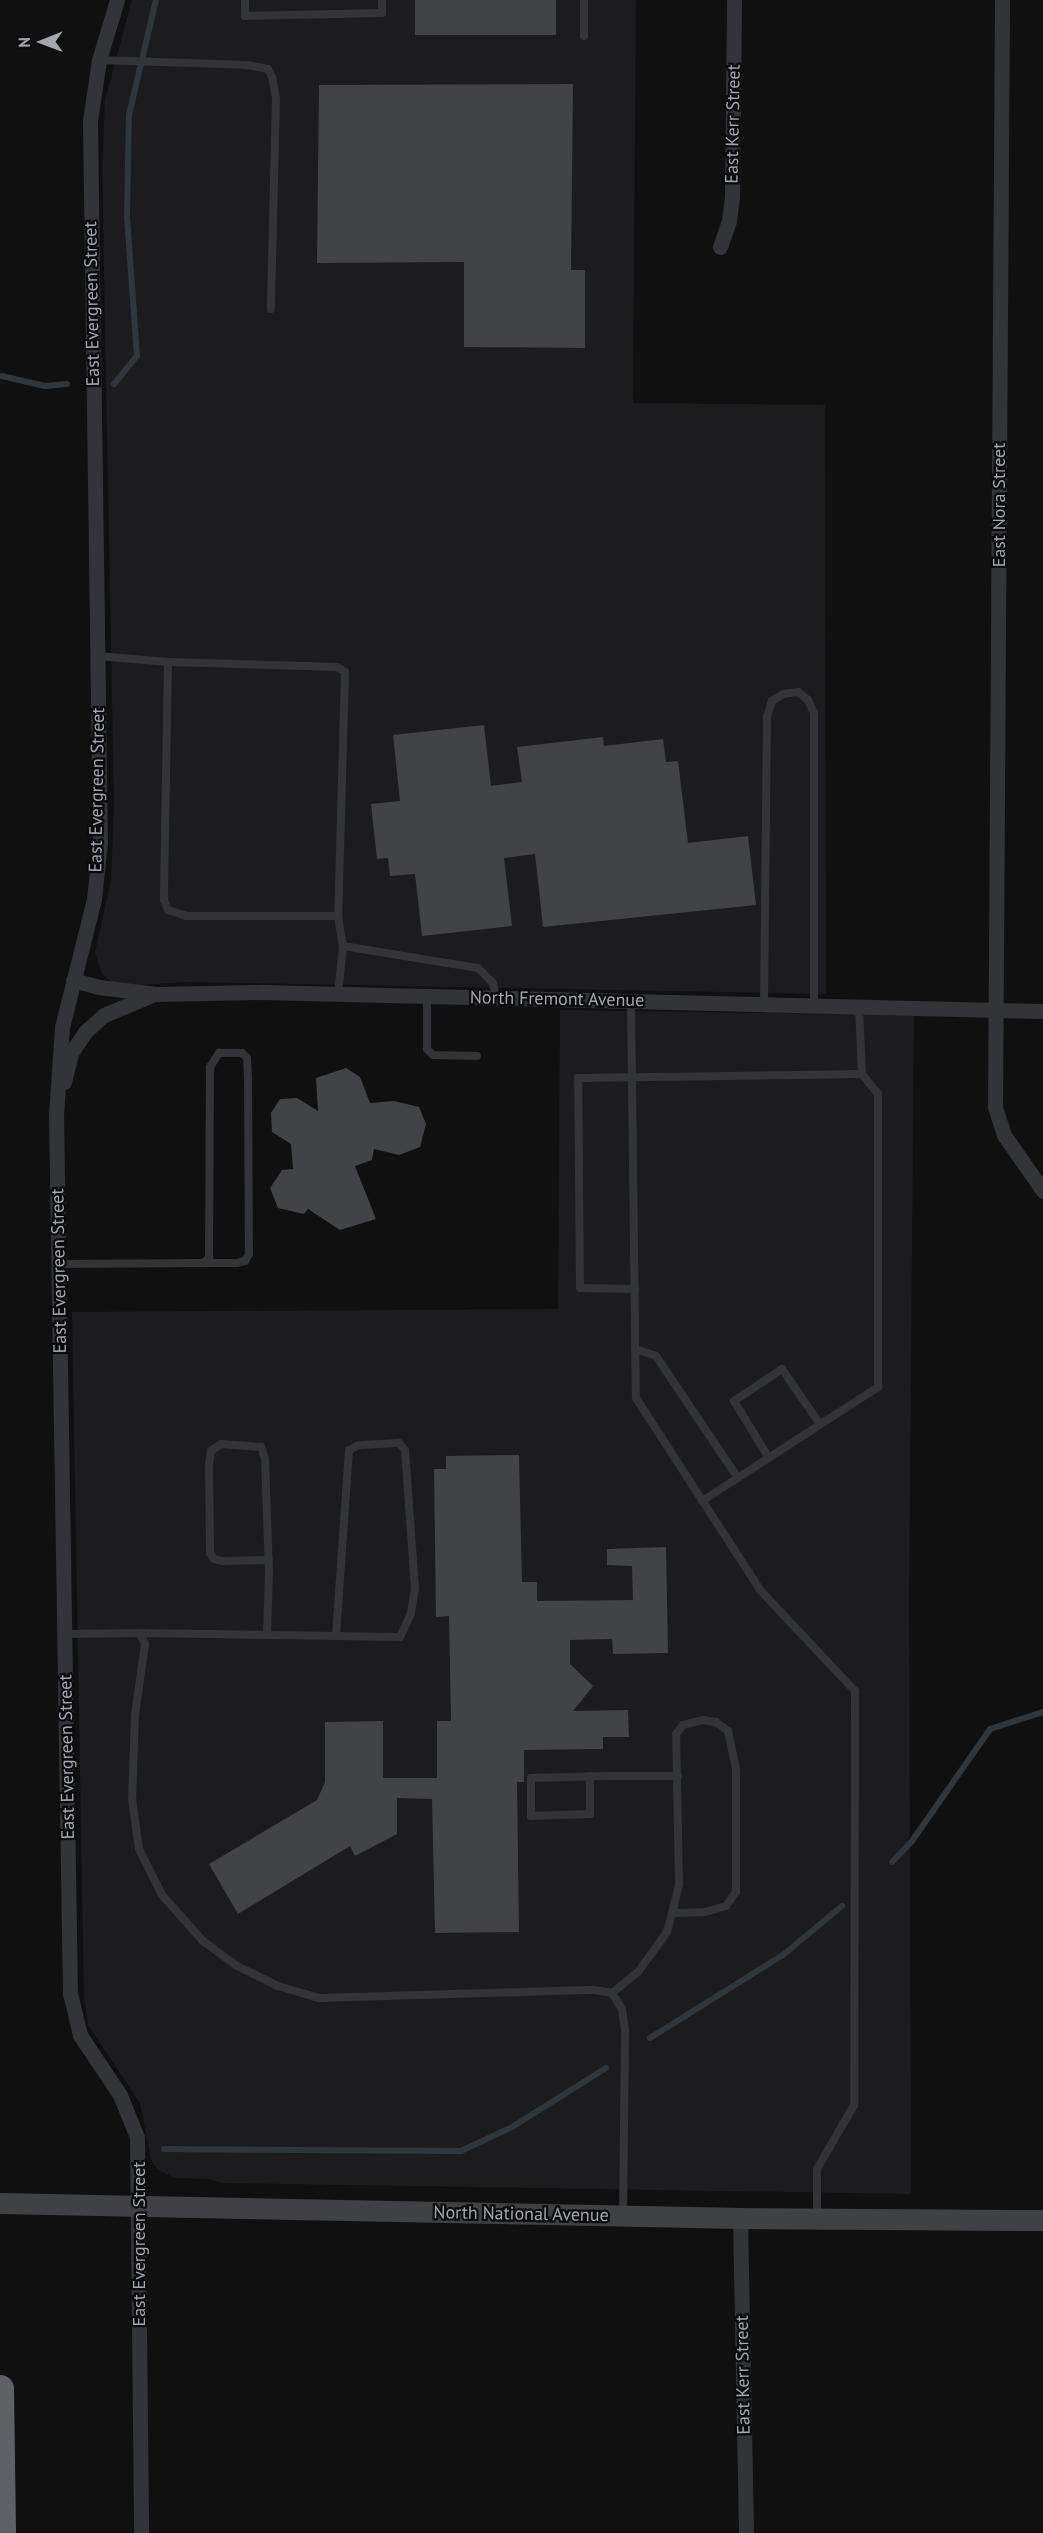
<!DOCTYPE html>
<html>
<head>
<meta charset="utf-8">
<style>
	body { margin:0 }
	#map { position:relative; width:1043px; height:2533px; overflow:hidden; background:#101011; font-family:"PT Sans",sans-serif }
	div>[style] { position:absolute }
	.built>* { inset:0; background:#1c1c1e }
	.stream>* { height:6px; margin:-3px; padding:0 3px; transform-origin:3px; border-radius:3px; background:#2f363c }
	.building>* { inset:0; background:#424346; transform-origin:0 0 }
	.lane>* { height:8px; margin:-4px; padding:0 4px; transform-origin:4px; border-radius:4px; background:#333438 }
	.street>* { height:15px; margin:-7.5px; padding:0 7.5px; transform-origin:7.5px; border-radius:7.5px; background:#333438 }
	.secondary>* { height:21px; margin:-10.5px; padding:0 10.5px; transform-origin:10.5px; border-radius:10.5px; background:#404145 }
	.highway>* { height:27px; margin:-13.5px; padding:0 13.5px; transform-origin:13.5px; border-radius:13.5px; background:#5e6066 }
	span { translate:-50% -50%; white-space:nowrap; text-align:center; line-height:1.15; -webkit-text-stroke:4.5px #0b0b0c; paint-order:stroke }
	.street-label { font-size:18px; color:#a3a7b0 }
	.north { position:absolute; left:12px; top:12px; width:60px; height:60px; -webkit-text-stroke:4px #0b0b0c; paint-order:stroke; rotate:269deg; font-size:16px; font-weight:700; line-height:24px; text-align:center; color:#a3a7b0 }
	.north::after { content:''; display:block; margin:auto; width:21px; height:27px; background:#a3a7b0; clip-path:polygon(50% 0,100% 100%,50% 72%,0 100%) }
</style>
</head>
<body>
<div id="map">
	<div class="built">
		<div style="clip-path:polygon(132px 0,636px 0,633px 403px,825px 405px,826px 994px,186px 982px,124px 986px,111px 982px,102px 974px,95px 952px,111px 880px,114px 805px,102px 165px,105px 100px)"></div>
		<div style="clip-path:polygon(560px 1010px,914px 1015px,909px 1597px,911px 2194px,222px 2183px,208px 2179px,175px 2178px,157px 2169px,151px 2160px,140px 2103px,88px 2025px,84px 1999px,72px 1312px,558px 1309px)"></div>
	</div>
	<div class="stream">
		<div style="left:2px;top:376px;width:44px;rotate:13.1deg"></div>
		<div style="left:45px;top:386px;width:22px;rotate:-5deg"></div>
		<div style="left:114px;top:384px;width:36px;rotate:-51deg"></div>
		<div style="left:137px;top:356px;width:140px;rotate:-94.1deg"></div>
		<div style="left:127px;top:216px;width:101px;rotate:-88.9deg"></div>
		<div style="left:129px;top:115px;width:118px;rotate:-76.8deg"></div>
		<div style="left:892px;top:1862px;width:29px;rotate:-46deg"></div>
		<div style="left:912px;top:1841px;width:136px;rotate:-55.1deg"></div>
		<div style="left:990px;top:1729px;width:56px;rotate:-17.8deg"></div>
		<div style="left:650px;top:2038px;width:157px;rotate:-32deg"></div>
		<div style="left:783px;top:1955px;width:77px;rotate:-39.7deg"></div>
		<div style="left:164px;top:2149px;width:297px;rotate:0.4deg"></div>
		<div style="left:461px;top:2151px;width:56px;rotate:-25.2deg"></div>
		<div style="left:512px;top:2127px;width:111px;rotate:-32.1deg"></div>
	</div>
	<div class="building">
		<div style="left:415px;top:0;width:141px;height:35px"></div>
		<div style="clip-path:polygon(573px 84px,571px 270px,585px 270px,585px 348px,464px 347px,464px 262px,317px 263px,319px 85px)"></div>
		<div style="clip-path:polygon(484px 725px,491px 786px,522px 782px,517px 747px,603px 737px,604px 746px,663px 739px,666px 762px,678px 761px,688px 843px,748px 836px,756px 905px,543px 927px,535px 854px,504px 858px,512px 926px,422px 936px,415px 874px,390px 876px,388px 858px,377px 859px,371px 804px,400px 801px,393px 735px)"></div>
		<div style="clip-path:polygon(346px 1068px,360px 1077px,370px 1103px,394px 1101px,419px 1107px,426px 1124px,420px 1147px,399px 1155px,374px 1149px,372px 1160px,355px 1166px,376px 1219px,340px 1230px,308px 1209px,304px 1214px,278px 1208px,270px 1188px,282px 1170px,293px 1169px,291px 1144px,272px 1132px,271px 1113px,280px 1099px,297px 1098px,318px 1111px,316px 1078px)"></div>
		<div style="clip-path:polygon(519px 1455px,522px 1582px,537px 1582px,537px 1601px,633px 1600px,632px 1566px,607px 1565px,607px 1549px,666px 1547px,668px 1653px,613px 1654px,612px 1639px,570px 1640px,570px 1664px,593px 1686px,573px 1711px,628px 1710px,629px 1737px,603px 1737px,603px 1749px,524px 1750px,524px 1782px,517px 1782px,519px 1932px,435px 1933px,432px 1799px,397px 1798px,397px 1834px,355px 1856px,350px 1846px,238px 1914px,209px 1864px,317px 1800px,325px 1782px,325px 1722px,383px 1721px,383px 1778px,437px 1778px,437px 1721px,451px 1721px,449px 1616px,436px 1617px,434px 1469px,446px 1469px,446px 1456px)"></div>
	</div>
	<div class="lane">
		<div style="left:245px;top:0;width:16px;rotate:90deg"></div>
		<div style="left:245px;top:16px;width:137px;rotate:-1.3deg"></div>
		<div style="left:382px;top:13px;width:13px;rotate:-90deg"></div>
		<div style="left:584px;top:36px;width:36px;rotate:-90deg"></div>
		<div style="left:99px;top:60px;width:147px;rotate:1.9deg"></div>
		<div style="left:246px;top:65px;width:22px;rotate:10deg"></div>
		<div style="left:268px;top:69px;width:9px;rotate:63deg"></div>
		<div style="left:272px;top:77px;width:21px;rotate:79deg"></div>
		<div style="left:276px;top:98px;width:211px;rotate:91.4deg"></div>
		<div style="left:98px;top:656px;width:70px;rotate:4.9deg"></div>
		<div style="left:168px;top:662px;width:238px;rotate:91deg"></div>
		<div style="left:164px;top:900px;width:11px;rotate:68deg"></div>
		<div style="left:168px;top:910px;width:19px;rotate:18deg"></div>
		<div style="left:186px;top:916px;width:152px"></div>
		<div style="left:338px;top:916px;width:30px;rotate:81deg"></div>
		<div style="left:343px;top:946px;width:48px;rotate:95.9deg"></div>
		<div style="left:168px;top:662px;width:169px;rotate:1.7deg"></div>
		<div style="left:337px;top:667px;width:9px;rotate:32deg"></div>
		<div style="left:345px;top:672px;width:244px;rotate:91.6deg"></div>
		<div style="left:343px;top:946px;width:137px;rotate:9.3deg"></div>
		<div style="left:478px;top:968px;width:21px;rotate:45deg"></div>
		<div style="left:493px;top:983px;width:15px;rotate:79deg"></div>
		<div style="left:427px;top:996px;width:53px;rotate:90deg"></div>
		<div style="left:427px;top:1049px;width:8px;rotate:45deg"></div>
		<div style="left:433px;top:1055px;width:44px;rotate:1.3deg"></div>
		<div style="left:631px;top:1001px;width:397px;rotate:89.3deg"></div>
		<div style="left:636px;top:1398px;width:229px;rotate:57.1deg"></div>
		<div style="left:760px;top:1590px;width:139px;rotate:46.8deg"></div>
		<div style="left:855px;top:1691px;width:414px;rotate:90.1deg"></div>
		<div style="left:854px;top:2105px;width:74px;rotate:120deg"></div>
		<div style="left:817px;top:2169px;width:48px;rotate:90deg"></div>
		<div style="left:764px;top:1004px;width:287px;rotate:-89.4deg"></div>
		<div style="left:767px;top:717px;width:17px;rotate:-73deg"></div>
		<div style="left:772px;top:701px;width:13px;rotate:-32deg"></div>
		<div style="left:783px;top:694px;width:15px;rotate:-8deg"></div>
		<div style="left:798px;top:692px;width:13px;rotate:39deg"></div>
		<div style="left:808px;top:700px;width:14px;rotate:65deg"></div>
		<div style="left:814px;top:713px;width:293px;rotate:90deg"></div>
		<div style="left:59px;top:1264px;width:144px;rotate:-0.4deg"></div>
		<div style="left:203px;top:1263px;width:8px;rotate:-40deg"></div>
		<div style="left:209px;top:1258px;width:191px;rotate:-89.7deg"></div>
		<div style="left:210px;top:1067px;width:17px;rotate:-57deg"></div>
		<div style="left:219px;top:1053px;width:23px"></div>
		<div style="left:242px;top:1053px;width:7px;rotate:45deg"></div>
		<div style="left:247px;top:1058px;width:20px;rotate:87deg"></div>
		<div style="left:248px;top:1078px;width:176px;rotate:89.7deg"></div>
		<div style="left:249px;top:1254px;width:8px;rotate:120deg"></div>
		<div style="left:245px;top:1261px;width:8px;rotate:166deg"></div>
		<div style="left:237px;top:1263px;width:34px;rotate:180deg"></div>
		<div style="left:635px;top:1289px;width:55px;rotate:-179deg"></div>
		<div style="left:580px;top:1288px;width:210px;rotate:-90.5deg"></div>
		<div style="left:578px;top:1078px;width:284px;rotate:-0.8deg"></div>
		<div style="left:635px;top:1349px;width:22px;rotate:18deg"></div>
		<div style="left:656px;top:1356px;width:147px;rotate:56.1deg"></div>
		<div style="left:769px;top:1458px;width:67px;rotate:-121.6deg"></div>
		<div style="left:734px;top:1401px;width:58px;rotate:-33.7deg"></div>
		<div style="left:782px;top:1369px;width:67px;rotate:55.4deg"></div>
		<div style="left:702px;top:1501px;width:210px;rotate:-32.9deg"></div>
		<div style="left:878px;top:1387px;width:293px;rotate:-90deg"></div>
		<div style="left:878px;top:1094px;width:26px;rotate:-129deg"></div>
		<div style="left:862px;top:1074px;width:67px;rotate:-92.6deg"></div>
		<div style="left:140px;top:1633px;width:260px;rotate:0.9deg"></div>
		<div style="left:400px;top:1637px;width:26px;rotate:-65deg"></div>
		<div style="left:411px;top:1613px;width:24px;rotate:-81deg"></div>
		<div style="left:415px;top:1589px;width:139px;rotate:-94.1deg"></div>
		<div style="left:405px;top:1450px;width:9px;rotate:-131deg"></div>
		<div style="left:399px;top:1443px;width:40px;rotate:177.1deg"></div>
		<div style="left:359px;top:1445px;width:11px;rotate:153deg"></div>
		<div style="left:349px;top:1450px;width:186px;rotate:94deg"></div>
		<div style="left:65px;top:1634px;width:75px;rotate:-0.8deg"></div>
		<div style="left:140px;top:1633px;width:12px;rotate:66deg"></div>
		<div style="left:145px;top:1644px;width:72px;rotate:98deg"></div>
		<div style="left:135px;top:1715px;width:84px;rotate:92deg"></div>
		<div style="left:132px;top:1799px;width:50px;rotate:82deg"></div>
		<div style="left:139px;top:1849px;width:51px;rotate:63.4deg"></div>
		<div style="left:162px;top:1895px;width:62px;rotate:48.3deg"></div>
		<div style="left:203px;top:1941px;width:42px;rotate:36.3deg"></div>
		<div style="left:237px;top:1966px;width:46px;rotate:26deg"></div>
		<div style="left:278px;top:1986px;width:43px;rotate:16.3deg"></div>
		<div style="left:319px;top:1998px;width:275px;rotate:-1.7deg"></div>
		<div style="left:594px;top:1990px;width:18px;rotate:9deg"></div>
		<div style="left:612px;top:1993px;width:19px;rotate:58deg"></div>
		<div style="left:622px;top:2009px;width:21px;rotate:82deg"></div>
		<div style="left:625px;top:2030px;width:184px;rotate:90.6deg"></div>
		<div style="left:267px;top:1635px;width:62px;rotate:-88.2deg"></div>
		<div style="left:269px;top:1573px;width:114px;rotate:-92deg"></div>
		<div style="left:265px;top:1459px;width:13px;rotate:-108deg"></div>
		<div style="left:261px;top:1447px;width:40px;rotate:-175.7deg"></div>
		<div style="left:221px;top:1444px;width:12px;rotate:145deg"></div>
		<div style="left:211px;top:1451px;width:15px;rotate:98deg"></div>
		<div style="left:209px;top:1466px;width:87px;rotate:89.3deg"></div>
		<div style="left:210px;top:1553px;width:7px;rotate:56deg"></div>
		<div style="left:214px;top:1559px;width:9px;rotate:13deg"></div>
		<div style="left:223px;top:1561px;width:46px;rotate:-1.2deg"></div>
		<div style="left:590px;top:1776px;width:38px;rotate:90deg"></div>
		<div style="left:590px;top:1814px;width:59px;rotate:178.1deg"></div>
		<div style="left:531px;top:1816px;width:38px;rotate:-90deg"></div>
		<div style="left:531px;top:1778px;width:75px;rotate:-1.5deg"></div>
		<div style="left:606px;top:1776px;width:72px"></div>
		<div style="left:612px;top:1993px;width:33px;rotate:-39deg"></div>
		<div style="left:638px;top:1972px;width:49px;rotate:-54.1deg"></div>
		<div style="left:667px;top:1932px;width:20px;rotate:-75deg"></div>
		<div style="left:672px;top:1913px;width:30px;rotate:-76deg"></div>
		<div style="left:679px;top:1884px;width:150px;rotate:-91.1deg"></div>
		<div style="left:676px;top:1734px;width:11px;rotate:-52deg"></div>
		<div style="left:683px;top:1725px;width:21px;rotate:-14deg"></div>
		<div style="left:703px;top:1720px;width:13px;rotate:9deg"></div>
		<div style="left:716px;top:1722px;width:15px;rotate:37deg"></div>
		<div style="left:728px;top:1731px;width:40px;rotate:78deg"></div>
		<div style="left:736px;top:1770px;width:122px;rotate:90deg"></div>
		<div style="left:736px;top:1892px;width:17px;rotate:126deg"></div>
		<div style="left:726px;top:1906px;width:22px;rotate:164deg"></div>
		<div style="left:705px;top:1912px;width:33px;rotate:178deg"></div>
	</div>
	<div class="street">
		<div style="left:117px;top:0;width:63px;rotate:106.7deg"></div>
		<div style="left:99px;top:60px;width:62px;rotate:98.4deg"></div>
		<div style="left:90px;top:121px;width:721px;rotate:89.21deg"></div>
		<div style="left:100px;top:842px;width:57px;rotate:96deg"></div>
		<div style="left:94px;top:899px;width:132px;rotate:104deg"></div>
		<div style="left:62px;top:1027px;width:87px;rotate:93.9deg"></div>
		<div style="left:56px;top:1114px;width:879px;rotate:89.09deg"></div>
		<div style="left:70px;top:1993px;width:43px;rotate:76.6deg"></div>
		<div style="left:80px;top:2035px;width:72px;rotate:56.3deg"></div>
		<div style="left:120px;top:2095px;width:45px;rotate:68deg"></div>
		<div style="left:137px;top:2137px;width:396px;rotate:89.4deg"></div>
		<div style="left:1002px;top:0;width:1107px;rotate:90.36deg"></div>
		<div style="left:995px;top:1107px;width:29px;rotate:72deg"></div>
		<div style="left:1004px;top:1135px;width:68px;rotate:55.1deg"></div>
		<div style="left:720px;top:247px;width:28px;rotate:-71deg"></div>
		<div style="left:729px;top:221px;width:24px;rotate:-83deg"></div>
		<div style="left:732px;top:197px;width:197px;rotate:-89.4deg"></div>
		<div style="left:73px;top:980px;width:27px;rotate:15deg"></div>
		<div style="left:99px;top:987px;width:57px;rotate:7deg"></div>
		<div style="left:156px;top:994px;width:107px;rotate:-1.1deg"></div>
		<div style="left:263px;top:992px;width:780px;rotate:1.4deg"></div>
		<div style="left:64px;top:1082px;width:30px;rotate:-76deg"></div>
		<div style="left:71px;top:1053px;width:25px;rotate:-56deg"></div>
		<div style="left:85px;top:1032px;width:25px;rotate:-42deg"></div>
		<div style="left:104px;top:1015px;width:52px;rotate:-22.6deg"></div>
		<div style="left:740px;top:2218px;width:315px;rotate:88.9deg"></div>
	</div>
	<div class="secondary">
		<div style="left:0;top:2203px;width:740px;rotate:1.16deg"></div>
		<div style="left:740px;top:2218px;width:303px;rotate:0.4deg"></div>
	</div>
	<div class="highway">
		<div style="left:0;top:2388px;width:145px;rotate:89.2deg"></div>
	</div>
	<div class="street-label">
		<span style="left:733px;top:124px;rotate:-89deg">East Kerr Street</span>
		<span style="left:92px;top:304px;rotate:-91deg">East Evergreen Street</span>
		<span style="left:999px;top:505px;rotate:-90deg">East Nora Street</span>
		<span style="left:97px;top:790px;rotate:-89deg">East Evergreen Street</span>
		<span style="left:557px;top:999px;rotate:1deg">North Fremont Avenue</span>
		<span style="left:59px;top:1271px;rotate:-91deg">East Evergreen Street</span>
		<span style="left:67px;top:1757px;rotate:-91deg">East Evergreen Street</span>
		<span style="left:521px;top:2214px;rotate:1deg">North National Avenue</span>
		<span style="left:139px;top:2244px;rotate:-90deg">East Evergreen Street</span>
		<span style="left:743px;top:2375px;rotate:-91deg">East Kerr Street</span>
	</div>
	<div class="north">N</div>
</div>
</body>
</html>
